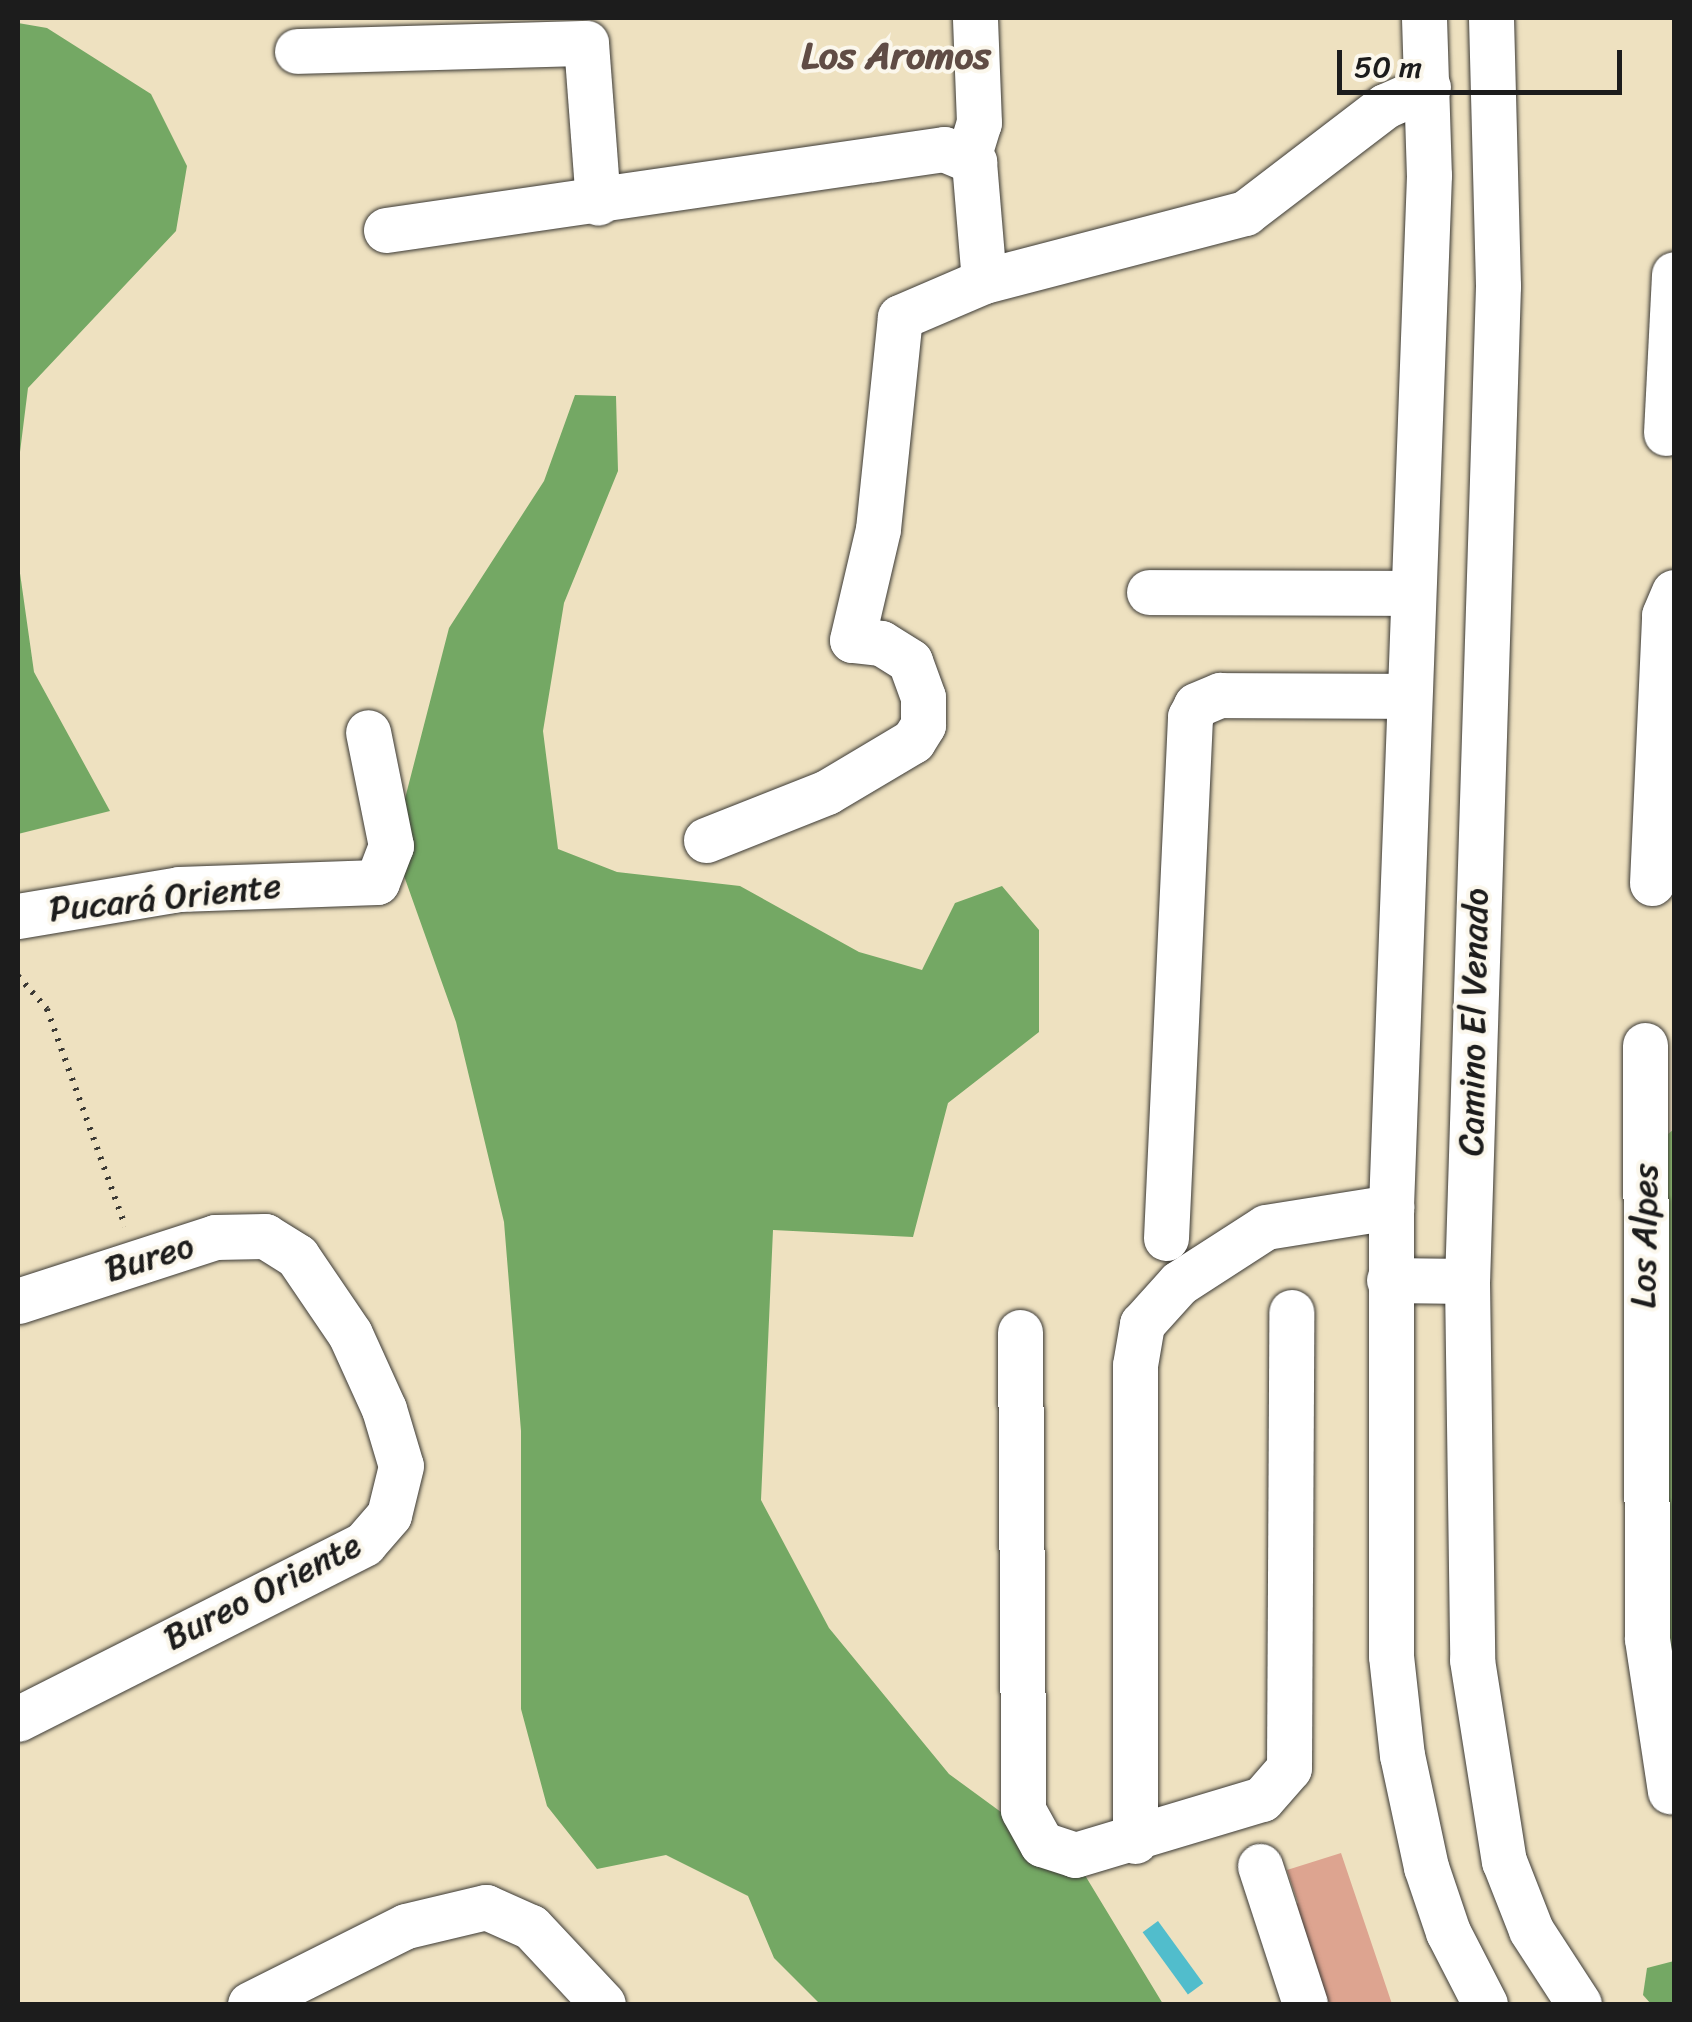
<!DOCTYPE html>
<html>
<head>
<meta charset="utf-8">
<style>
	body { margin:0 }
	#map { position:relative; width:1692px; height:2022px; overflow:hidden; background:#eee1c0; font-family:Sriracha,sans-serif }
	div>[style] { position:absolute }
	.green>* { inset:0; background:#91c272 }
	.forest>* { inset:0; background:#74a864 }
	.water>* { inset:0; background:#51bdcc; transform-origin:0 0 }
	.building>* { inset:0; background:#dda490 }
	.path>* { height:6px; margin-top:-3px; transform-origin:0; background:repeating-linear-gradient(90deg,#3c3a35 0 2.5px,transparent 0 10.5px) }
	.roads { filter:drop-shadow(0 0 2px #3c3a35) drop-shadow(0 0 2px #3c3a35) }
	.minor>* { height:45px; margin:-22.5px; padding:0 22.5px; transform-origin:22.5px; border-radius:22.5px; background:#fff }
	span { translate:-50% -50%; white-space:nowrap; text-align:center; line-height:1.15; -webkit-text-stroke:8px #fbf7ec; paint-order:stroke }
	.street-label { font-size:35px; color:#1c1c1c }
	.neighbourhood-label { font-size:38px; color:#604c45; font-weight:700 }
	.frame { position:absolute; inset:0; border:20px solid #1c1c1c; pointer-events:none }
	.scale { position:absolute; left:1337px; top:50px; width:285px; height:45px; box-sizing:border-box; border:5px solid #1c1c1c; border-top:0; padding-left:12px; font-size:30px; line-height:35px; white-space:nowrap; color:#1c1c1c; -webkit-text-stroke:8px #fbf7ec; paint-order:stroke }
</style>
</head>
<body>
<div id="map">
	<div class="green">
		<div style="clip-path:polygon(1674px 1129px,1674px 1682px,1668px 1662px,1661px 1140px)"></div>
	</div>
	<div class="forest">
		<div style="clip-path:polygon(18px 23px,47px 28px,151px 94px,187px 166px,176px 231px,28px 388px,18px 468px)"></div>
		<div style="clip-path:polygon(575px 395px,616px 396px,618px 471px,564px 603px,543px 731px,558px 849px,617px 872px,740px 886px,859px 952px,922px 970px,955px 903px,1002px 886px,1039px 930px,1039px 1032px,948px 1103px,913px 1237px,773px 1230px,761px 1500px,829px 1628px,949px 1774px,1083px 1872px,1163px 2004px,820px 2004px,774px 1958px,748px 1896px,666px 1855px,597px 1869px,547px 1806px,521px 1709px,521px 1431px,504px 1222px,456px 1022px,393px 845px,449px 628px,544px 481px)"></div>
		<div style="clip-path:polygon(18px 559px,34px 672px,110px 811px,18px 834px)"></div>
		<div style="clip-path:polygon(1674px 1961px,1674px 2004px,1651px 2004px,1643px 1995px,1647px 1968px)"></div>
	</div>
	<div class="water">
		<div style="left:1158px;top:1921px;width:77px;height:19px;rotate:54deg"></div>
	</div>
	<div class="building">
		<div style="clip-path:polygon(1341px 1853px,1392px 2004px,1318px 2004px,1285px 1907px,1298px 1903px,1287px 1870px)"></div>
	</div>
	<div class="path">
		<div style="left:18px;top:976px;width:44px;rotate:48.7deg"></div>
		<div style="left:47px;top:1009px;width:231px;rotate:70.2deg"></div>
	</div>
	<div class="roads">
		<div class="minor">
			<div style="left:1424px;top:18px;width:157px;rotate:88.2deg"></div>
			<div style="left:1429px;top:175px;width:1033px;rotate:92.11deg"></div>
			<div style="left:1391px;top:1207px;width:449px;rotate:90deg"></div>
			<div style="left:1391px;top:1656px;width:100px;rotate:83.7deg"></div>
			<div style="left:1402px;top:1755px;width:115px;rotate:77.9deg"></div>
			<div style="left:1426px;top:1867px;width:69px;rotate:71.3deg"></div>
			<div style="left:1448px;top:1932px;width:81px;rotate:62.8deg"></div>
			<div style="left:1491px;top:18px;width:268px;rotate:88.5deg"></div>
			<div style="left:1498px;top:286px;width:995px;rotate:91.78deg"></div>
			<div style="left:1467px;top:1281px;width:379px;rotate:89.2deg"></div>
			<div style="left:1472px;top:1660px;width:204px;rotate:81deg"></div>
			<div style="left:1504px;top:1861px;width:74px;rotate:68.6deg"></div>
			<div style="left:1531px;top:1930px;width:88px;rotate:57deg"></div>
			<div style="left:297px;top:51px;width:289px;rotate:-1.6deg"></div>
			<div style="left:586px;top:43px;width:160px;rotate:85.7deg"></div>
			<div style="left:968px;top:158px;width:37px;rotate:-73deg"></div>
			<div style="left:979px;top:123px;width:105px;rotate:-92.2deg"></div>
			<div style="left:386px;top:230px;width:564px;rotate:-8.26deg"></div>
			<div style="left:944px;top:149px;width:33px;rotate:23deg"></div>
			<div style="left:974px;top:162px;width:119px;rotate:85.2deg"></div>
			<div style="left:1666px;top:433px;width:159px;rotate:-87.1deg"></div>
			<div style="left:1149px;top:592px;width:264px;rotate:0.2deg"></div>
			<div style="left:706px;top:840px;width:130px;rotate:-21.6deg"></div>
			<div style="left:827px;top:792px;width:100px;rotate:-30.7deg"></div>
			<div style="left:913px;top:741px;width:19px;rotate:-58deg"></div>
			<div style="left:923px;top:725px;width:28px;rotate:-90deg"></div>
			<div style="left:923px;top:697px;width:38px;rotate:-110deg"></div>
			<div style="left:910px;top:661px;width:34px;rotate:-148deg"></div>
			<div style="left:881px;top:643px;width:29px;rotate:-174deg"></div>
			<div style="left:852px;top:640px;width:114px;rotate:-76.8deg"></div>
			<div style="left:878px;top:529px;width:213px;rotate:-84.1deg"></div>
			<div style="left:900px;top:317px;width:91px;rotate:-23.2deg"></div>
			<div style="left:984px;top:281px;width:270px;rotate:-14.6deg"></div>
			<div style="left:1245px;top:213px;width:176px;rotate:-37.4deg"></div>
			<div style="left:1385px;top:106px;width:47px;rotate:-23.8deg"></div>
			<div style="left:1652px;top:883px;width:268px;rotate:-87.4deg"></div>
			<div style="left:1664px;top:615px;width:25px;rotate:-67deg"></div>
			<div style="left:18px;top:916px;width:163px;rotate:-9.5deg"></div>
			<div style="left:179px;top:889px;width:198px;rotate:-2deg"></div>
			<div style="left:377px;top:882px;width:39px;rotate:-69deg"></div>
			<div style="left:391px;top:846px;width:116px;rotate:-101.4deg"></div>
			<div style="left:1645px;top:1045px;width:594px;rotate:89.81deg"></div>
			<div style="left:1647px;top:1639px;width:154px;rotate:81.4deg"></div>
			<div style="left:1166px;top:1238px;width:522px;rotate:-87.36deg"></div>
			<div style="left:1190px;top:717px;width:13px;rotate:-63deg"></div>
			<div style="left:1196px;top:705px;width:26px;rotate:-23deg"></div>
			<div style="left:1220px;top:695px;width:189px;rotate:0.3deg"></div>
			<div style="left:1389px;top:1280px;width:78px;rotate:0.7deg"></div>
			<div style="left:18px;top:1301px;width:207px;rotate:-18deg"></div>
			<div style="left:215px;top:1237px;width:50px;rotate:-1.1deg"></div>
			<div style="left:265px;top:1236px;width:38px;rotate:32deg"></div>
			<div style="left:297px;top:1256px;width:94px;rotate:55.8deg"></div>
			<div style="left:350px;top:1334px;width:82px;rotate:65.6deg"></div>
			<div style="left:384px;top:1409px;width:59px;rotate:73.4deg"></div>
			<div style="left:401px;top:1466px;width:50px;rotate:103.8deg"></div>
			<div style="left:389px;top:1515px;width:38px;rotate:131deg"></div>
			<div style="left:364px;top:1544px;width:388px;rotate:153.2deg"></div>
			<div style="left:1020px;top:1332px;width:478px;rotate:89.6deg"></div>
			<div style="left:1023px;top:1810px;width:39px;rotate:61deg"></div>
			<div style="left:1042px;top:1844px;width:35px;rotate:18deg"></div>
			<div style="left:1075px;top:1855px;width:195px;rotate:-16.7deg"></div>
			<div style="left:1262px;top:1799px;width:41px;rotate:-48.9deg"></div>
			<div style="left:1289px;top:1768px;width:456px;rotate:-89.7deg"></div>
			<div style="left:1135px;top:1841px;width:476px;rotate:-90deg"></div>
			<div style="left:1135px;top:1365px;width:42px;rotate:-80.3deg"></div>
			<div style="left:1142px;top:1324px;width:55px;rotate:-47.9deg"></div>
			<div style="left:1179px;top:1283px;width:103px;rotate:-32.8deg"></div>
			<div style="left:1266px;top:1227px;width:127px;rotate:-9.1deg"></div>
			<div style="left:1260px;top:1866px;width:145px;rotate:71.9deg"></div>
			<div style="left:250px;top:2004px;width:174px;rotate:-26.6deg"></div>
			<div style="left:406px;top:1926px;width:82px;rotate:-13.4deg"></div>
			<div style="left:486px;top:1907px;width:49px;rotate:24deg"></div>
			<div style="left:531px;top:1927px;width:105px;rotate:46.9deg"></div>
		</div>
	</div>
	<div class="street-label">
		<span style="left:165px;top:897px;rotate:-6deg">Pucará Oriente</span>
		<span style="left:1473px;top:1022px;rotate:-89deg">Camino El Venado</span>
		<span style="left:1644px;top:1236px;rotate:-89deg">Los Alpes</span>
		<span style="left:149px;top:1257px;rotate:-17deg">Bureo</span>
		<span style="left:262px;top:1591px;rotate:-27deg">Bureo Oriente</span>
	</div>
	<div class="neighbourhood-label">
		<span style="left:896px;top:56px">Los Aromos</span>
	</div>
	<div class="frame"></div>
	<div class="scale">50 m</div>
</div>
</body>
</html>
